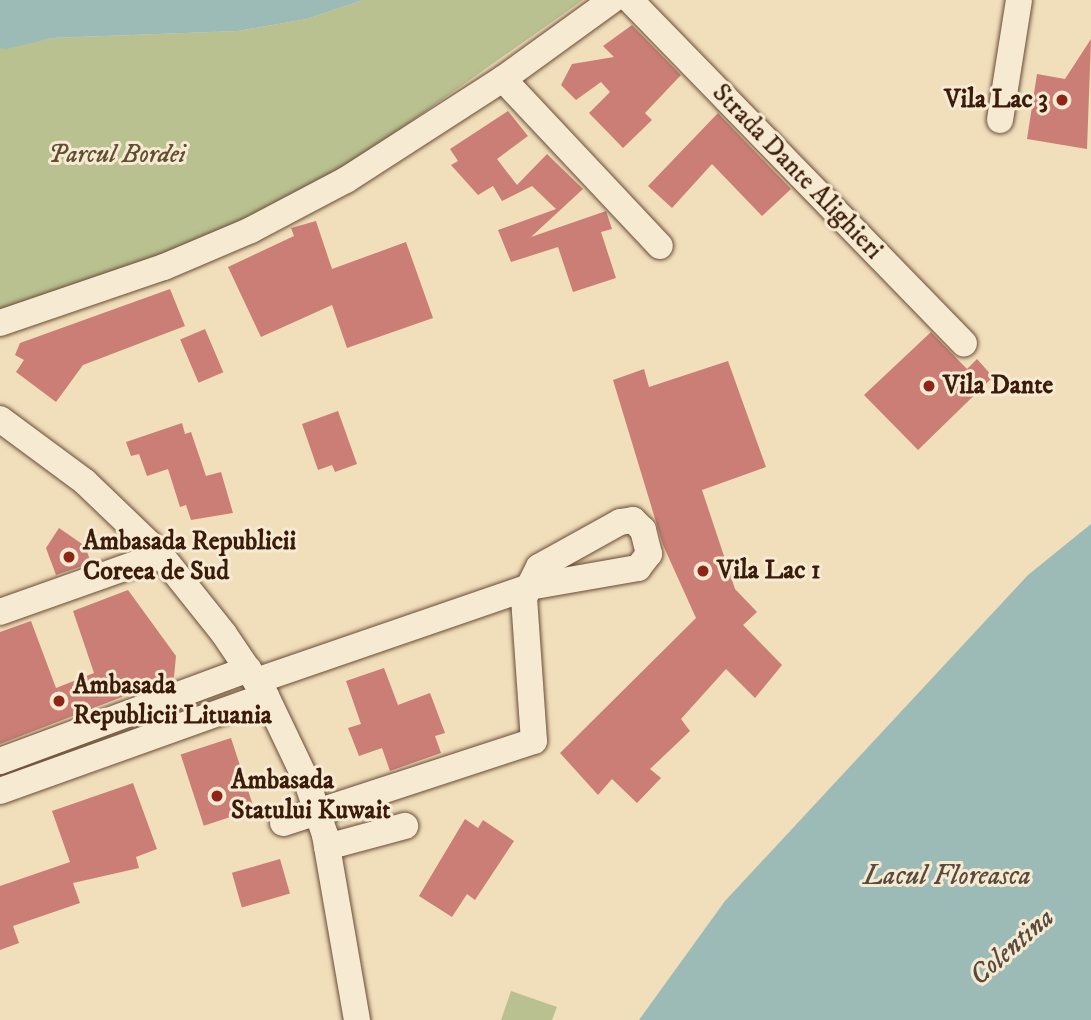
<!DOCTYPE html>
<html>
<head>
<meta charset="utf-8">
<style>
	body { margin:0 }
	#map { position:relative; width:1091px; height:1020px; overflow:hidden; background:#f1debb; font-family:"IM FELL DW Pica",serif }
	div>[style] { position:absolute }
	.green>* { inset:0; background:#b9c191 }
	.water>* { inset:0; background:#9cbbb6 }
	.building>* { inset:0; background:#ca7e76; transform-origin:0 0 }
	.roads { filter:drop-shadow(0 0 2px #684c36) drop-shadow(0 0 2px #684c36) }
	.minor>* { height:26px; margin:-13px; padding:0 13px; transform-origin:13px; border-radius:13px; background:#f6ead3 }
	.dots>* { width:19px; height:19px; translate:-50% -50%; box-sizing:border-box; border:4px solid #f6ead3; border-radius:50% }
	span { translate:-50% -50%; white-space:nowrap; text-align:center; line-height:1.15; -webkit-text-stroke:6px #f6ead3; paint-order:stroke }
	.poi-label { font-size:26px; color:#3b1b09; font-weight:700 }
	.right { translate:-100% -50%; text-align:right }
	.left { translate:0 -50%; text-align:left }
	.park-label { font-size:26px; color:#614d32; font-style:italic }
	.street-label { font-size:26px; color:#3b1b09 }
	.water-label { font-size:28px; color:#584b3d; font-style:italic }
</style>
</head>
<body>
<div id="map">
	<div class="green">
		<div style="clip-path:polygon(363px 0,583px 0,318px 187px,230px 234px,0 312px,0 48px,52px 38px,238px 31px,307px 19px)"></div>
		<div style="clip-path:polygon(511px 991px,557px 1007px,552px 1020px,501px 1020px)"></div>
	</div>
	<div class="water">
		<div style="clip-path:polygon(0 0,363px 0,307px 19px,238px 31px,52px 38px,6px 49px,0 48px)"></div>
		<div style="clip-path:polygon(1091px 524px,1091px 1020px,639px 1020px,725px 901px,1028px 575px)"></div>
	</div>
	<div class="building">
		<div style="clip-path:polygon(632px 25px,681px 75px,645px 113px,652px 120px,623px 148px,589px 113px,610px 92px,601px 82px,576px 100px,561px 85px,572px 64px,614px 57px,603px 46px)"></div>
		<div style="clip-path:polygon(1091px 39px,1087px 149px,1027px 139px,1037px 74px,1065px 79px)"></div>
		<div style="clip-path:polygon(508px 111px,528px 136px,497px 159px,517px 185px,547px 154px,583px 189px,531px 237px,606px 211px,612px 229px,601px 232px,616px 278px,573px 292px,558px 247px,511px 262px,498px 230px,556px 209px,532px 186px,502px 201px,493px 186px,478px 195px,451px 165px,458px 161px,450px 149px)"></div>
		<div style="clip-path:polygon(718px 113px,791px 189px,762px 216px,712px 164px,672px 208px,648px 186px)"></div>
		<div style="clip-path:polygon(316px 221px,332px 269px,406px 242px,433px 318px,347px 348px,332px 305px,261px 337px,228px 267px,294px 236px,291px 228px)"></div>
		<div style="clip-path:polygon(170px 289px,185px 326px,83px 365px,56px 402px,16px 372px,24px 360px,15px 355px,20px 343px)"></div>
		<div style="left:205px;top:329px;width:47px;height:27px;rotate:67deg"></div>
		<div style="clip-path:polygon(931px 332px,967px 369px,977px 359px,993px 377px,918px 450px,864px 395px)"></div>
		<div style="clip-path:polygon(728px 361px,766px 467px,702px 490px,735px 589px,757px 612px,743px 625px,782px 665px,755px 698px,726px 669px,681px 719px,690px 731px,650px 769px,661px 778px,637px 803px,612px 779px,598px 795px,560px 753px,696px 618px,663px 545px,613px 380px,644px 369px,649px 387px)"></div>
		<div style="clip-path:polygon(338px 411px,357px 464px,335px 472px,332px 465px,318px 470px,302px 424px)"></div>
		<div style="clip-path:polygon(182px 423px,185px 434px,191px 432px,206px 476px,221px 472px,233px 513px,191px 520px,186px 505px,180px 507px,168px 469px,147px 476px,139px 454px,131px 456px,126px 442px)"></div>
		<div style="clip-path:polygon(59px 528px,85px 546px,91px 563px,56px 575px,46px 548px)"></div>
		<div style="clip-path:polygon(128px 590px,176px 656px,174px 677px,0 744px,0 632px,31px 621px,56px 688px,94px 673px,73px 611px)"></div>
		<div style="clip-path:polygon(384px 668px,398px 705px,430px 693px,445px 733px,435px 736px,441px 753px,390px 771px,382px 748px,359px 756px,348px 728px,361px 724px,346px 681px)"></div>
		<div style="left:231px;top:738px;width:75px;height:53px;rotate:72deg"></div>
		<div style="clip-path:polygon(133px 783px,157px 849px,136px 857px,139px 868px,73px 883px,80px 903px,13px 926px,19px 943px,0 950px,0 886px,70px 862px,52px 811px)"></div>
		<div style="clip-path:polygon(465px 819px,478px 828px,483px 820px,514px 841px,475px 900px,467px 894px,452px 917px,419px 896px)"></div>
		<div style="left:280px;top:859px;width:36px;height:50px;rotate:74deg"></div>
	</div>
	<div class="roads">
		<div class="minor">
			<div style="left:630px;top:0;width:479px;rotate:45.8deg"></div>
			<div style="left:503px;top:79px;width:229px;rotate:46.8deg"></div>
			<div style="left:1000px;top:120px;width:121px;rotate:-81deg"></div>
			<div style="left:0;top:323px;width:173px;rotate:-18.9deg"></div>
			<div style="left:164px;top:267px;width:95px;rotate:-23deg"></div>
			<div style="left:251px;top:230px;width:107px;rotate:-27.8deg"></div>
			<div style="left:346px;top:180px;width:187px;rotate:-32.8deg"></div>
			<div style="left:503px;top:79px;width:135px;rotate:-35.9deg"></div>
			<div style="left:0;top:419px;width:106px;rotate:36.5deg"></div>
			<div style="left:85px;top:482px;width:105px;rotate:43.8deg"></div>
			<div style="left:161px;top:555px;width:101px;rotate:51.4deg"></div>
			<div style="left:224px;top:634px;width:75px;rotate:55.9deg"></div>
			<div style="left:266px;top:696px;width:95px;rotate:64.5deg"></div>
			<div style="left:307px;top:782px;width:56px;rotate:71.2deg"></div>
			<div style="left:325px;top:835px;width:188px;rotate:80.2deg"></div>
			<div style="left:0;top:612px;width:171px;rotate:-19.5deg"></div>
			<div style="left:256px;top:681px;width:289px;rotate:-19deg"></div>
			<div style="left:529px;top:587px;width:111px;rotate:-9.9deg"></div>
			<div style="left:638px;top:568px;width:18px;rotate:-52deg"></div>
			<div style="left:649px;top:554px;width:25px;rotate:-104deg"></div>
			<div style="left:643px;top:530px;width:14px;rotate:-135deg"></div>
			<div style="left:633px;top:520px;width:13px;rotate:171deg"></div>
			<div style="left:620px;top:522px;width:93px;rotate:150.9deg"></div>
			<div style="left:539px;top:567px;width:22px;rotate:117deg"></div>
			<div style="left:529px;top:587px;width:12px;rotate:114deg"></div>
			<div style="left:524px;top:598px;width:143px;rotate:86deg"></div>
			<div style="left:534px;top:741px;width:264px;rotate:161.9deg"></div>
			<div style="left:0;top:761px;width:265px;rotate:-20.3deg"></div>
			<div style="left:0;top:791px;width:282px;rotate:-19.7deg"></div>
			<div style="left:327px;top:847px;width:81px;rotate:-15.1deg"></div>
		</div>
	</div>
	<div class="dots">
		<div style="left:1062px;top:100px;background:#8f2418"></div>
		<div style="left:929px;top:386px;background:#8f2418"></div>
		<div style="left:69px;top:557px;background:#8f2418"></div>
		<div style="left:703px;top:571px;background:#8f2418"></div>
		<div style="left:59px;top:701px;background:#8f2418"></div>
		<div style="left:217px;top:796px;background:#8f2418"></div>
	</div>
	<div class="poi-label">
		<span class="right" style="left:1048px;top:100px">Vila Lac 3</span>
		<span class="left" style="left:943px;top:386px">Vila Dante</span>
		<span class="left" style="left:83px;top:557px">Ambasada Republicii<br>Coreea de Sud</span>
		<span class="left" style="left:717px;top:571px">Vila Lac 1</span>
		<span class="left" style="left:73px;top:701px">Ambasada<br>Republicii Lituania</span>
		<span class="left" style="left:231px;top:796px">Ambasada<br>Statului Kuwait</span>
	</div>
	<div class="park-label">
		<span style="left:117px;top:155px">Parcul Bordei</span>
	</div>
	<div class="street-label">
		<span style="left:797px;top:172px;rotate:46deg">Strada Dante Alighieri</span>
	</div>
	<div class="water-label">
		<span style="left:947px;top:876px">Lacul Floreasca</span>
		<span style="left:1012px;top:947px;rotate:-41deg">Colentina</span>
	</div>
</div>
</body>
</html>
